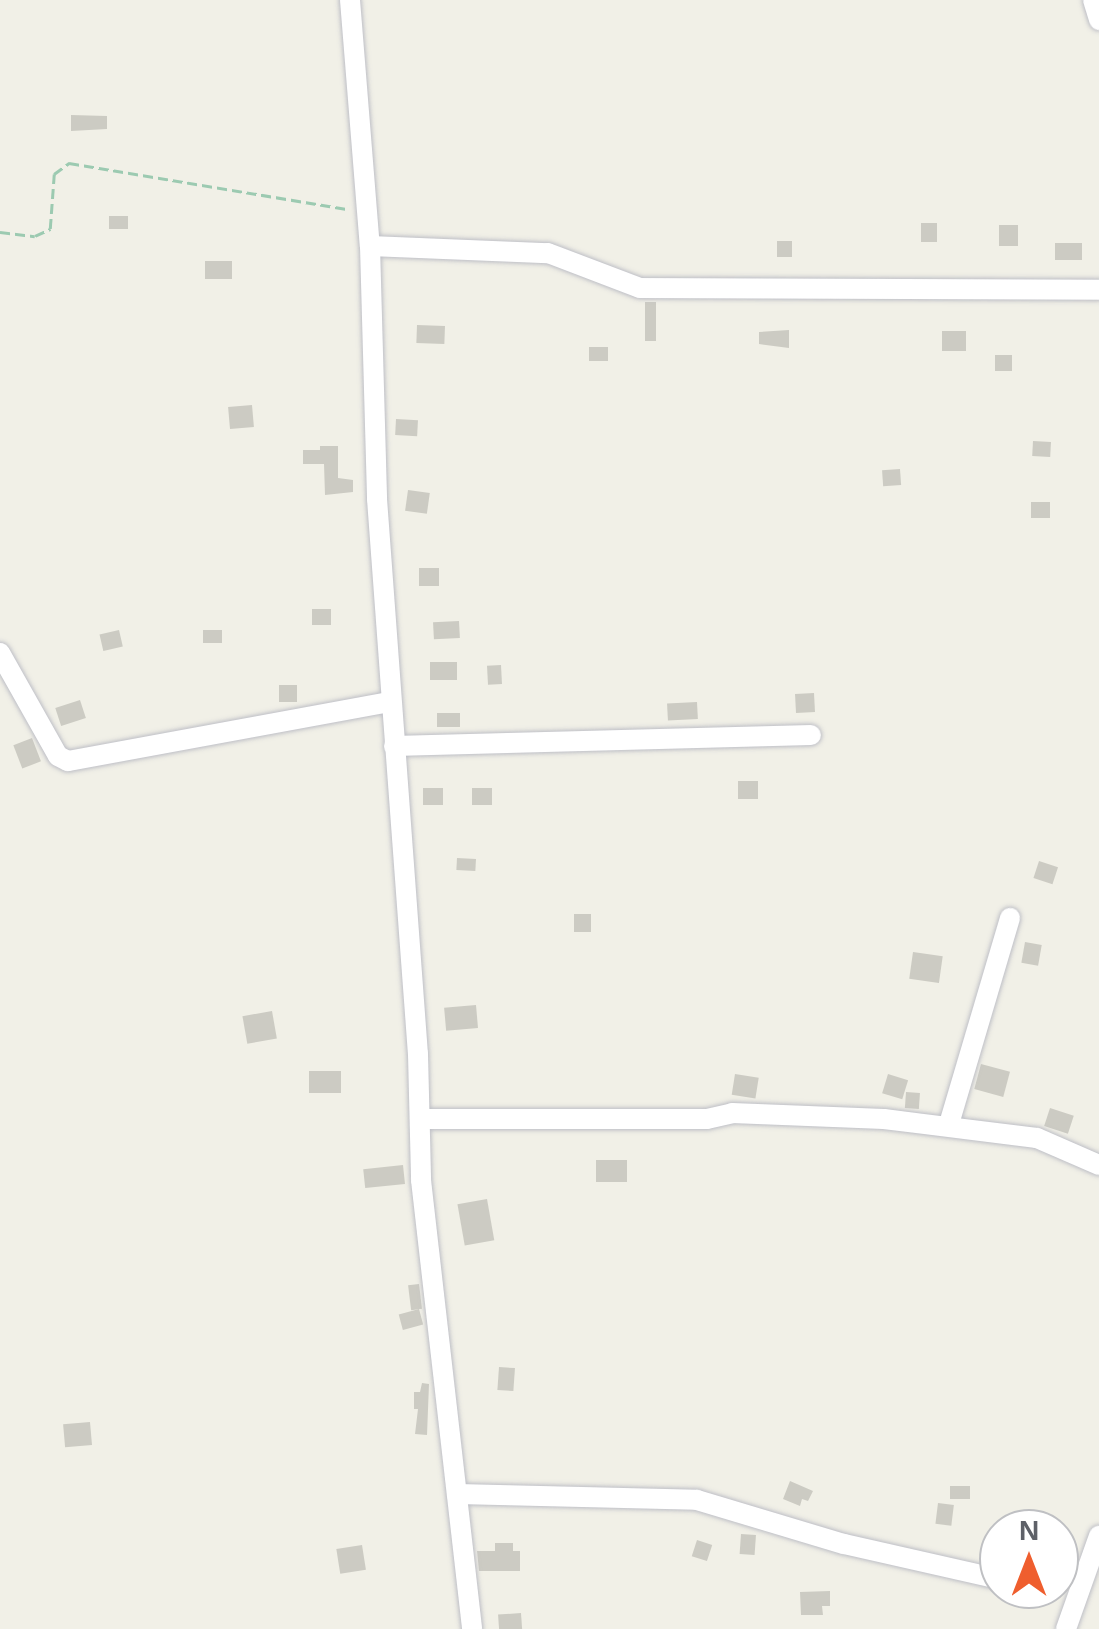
<!DOCTYPE html>
<html>
<head>
<meta charset="utf-8">
<style>
	body { margin:0 }
	#map { position:relative; width:1099px; height:1629px; overflow:hidden; background:#f1f0e7; font-family:Helvetica,sans-serif }
	div>[style] { position:absolute }
	.building>* { inset:0; background:#cccbc3; transform-origin:0 0 }
	.path>* { height:2.5px; margin-top:-1.25px; transform-origin:0; background:repeating-linear-gradient(90deg,#9ccab1 0 10px,transparent 0 15px) }
	.roads { filter:drop-shadow(0 0 2px #bebfc6) drop-shadow(0 0 2px #bebfc6) }
	.minor>* { height:20px; margin:-10px; padding:0 10px; transform-origin:10px; border-radius:10px; background:#fff }
	span { translate:-50% -50%; white-space:nowrap; text-align:center; line-height:1.15; -webkit-text-stroke:8px #fff; paint-order:stroke }
	.north { position:absolute; left:979px; top:1509px; width:100px; height:100px; box-sizing:border-box; background:#fff; border:2px solid #bfc0c3; border-radius:50%; rotate:0deg; font-size:28px; font-weight:700; line-height:40px; text-align:center; color:#5e6168 }
	.north::after { content:''; display:block; margin:auto; width:35px; height:45px; background:#ef5e2e; clip-path:polygon(50% 0,100% 100%,50% 72%,0 100%) }
</style>
</head>
<body>
<div id="map">
	<div class="building">
		<div style="clip-path:polygon(71px 115px,107px 116px,107px 129px,71px 131px)"></div>
		<div style="left:109px;top:216px;width:19px;height:13px"></div>
		<div style="left:937px;top:223px;width:19px;height:16px;rotate:90deg"></div>
		<div style="left:1018px;top:225px;width:21px;height:19px;rotate:90deg"></div>
		<div style="left:777px;top:241px;width:15px;height:16px"></div>
		<div style="left:1055px;top:243px;width:27px;height:17px"></div>
		<div style="left:205px;top:261px;width:27px;height:18px"></div>
		<div style="left:645px;top:302px;width:11px;height:39px"></div>
		<div style="left:417px;top:325px;width:28px;height:18px;rotate:2deg"></div>
		<div style="clip-path:polygon(789px 330px,789px 348px,759px 344px,759px 332px)"></div>
		<div style="left:942px;top:331px;width:24px;height:20px"></div>
		<div style="left:589px;top:347px;width:19px;height:14px"></div>
		<div style="left:995px;top:355px;width:17px;height:16px"></div>
		<div style="left:252px;top:405px;width:22px;height:24px;rotate:85deg"></div>
		<div style="left:396px;top:419px;width:22px;height:16px;rotate:3deg"></div>
		<div style="left:1033px;top:441px;width:18px;height:15px;rotate:3deg"></div>
		<div style="clip-path:polygon(320px 446px,338px 446px,338px 478px,353px 480px,353px 492px,325px 495px,324px 464px,303px 464px,303px 450px,320px 450px)"></div>
		<div style="left:900px;top:469px;width:16px;height:18px;rotate:86deg"></div>
		<div style="left:408px;top:490px;width:22px;height:21px;rotate:8deg"></div>
		<div style="left:1031px;top:502px;width:19px;height:16px"></div>
		<div style="left:419px;top:568px;width:20px;height:18px"></div>
		<div style="left:312px;top:609px;width:19px;height:16px"></div>
		<div style="left:459px;top:621px;width:17px;height:26px;rotate:87deg"></div>
		<div style="left:119px;top:630px;width:17px;height:20px;rotate:77deg"></div>
		<div style="left:203px;top:630px;width:19px;height:13px"></div>
		<div style="left:430px;top:662px;width:27px;height:18px"></div>
		<div style="left:501px;top:665px;width:19px;height:14px;rotate:87deg"></div>
		<div style="left:279px;top:685px;width:18px;height:17px"></div>
		<div style="left:814px;top:693px;width:19px;height:19px;rotate:87deg"></div>
		<div style="left:80px;top:700px;width:19px;height:26px;rotate:72deg"></div>
		<div style="left:697px;top:702px;width:17px;height:30px;rotate:87deg"></div>
		<div style="left:437px;top:713px;width:23px;height:14px"></div>
		<div style="left:32px;top:738px;width:25px;height:20px;rotate:69deg"></div>
		<div style="left:738px;top:781px;width:20px;height:18px"></div>
		<div style="left:443px;top:788px;width:17px;height:20px;rotate:90deg"></div>
		<div style="left:472px;top:788px;width:20px;height:17px"></div>
		<div style="left:457px;top:858px;width:19px;height:12px;rotate:3deg"></div>
		<div style="left:1039px;top:861px;width:20px;height:18px;rotate:18deg"></div>
		<div style="left:574px;top:914px;width:17px;height:18px"></div>
		<div style="left:1025px;top:942px;width:17px;height:21px;rotate:10deg"></div>
		<div style="left:913px;top:952px;width:30px;height:27px;rotate:8deg"></div>
		<div style="left:476px;top:1005px;width:23px;height:32px;rotate:85deg"></div>
		<div style="left:272px;top:1011px;width:28px;height:30px;rotate:80deg"></div>
		<div style="left:981px;top:1064px;width:30px;height:26px;rotate:15deg"></div>
		<div style="left:309px;top:1071px;width:32px;height:22px"></div>
		<div style="left:735px;top:1074px;width:24px;height:21px;rotate:9deg"></div>
		<div style="left:888px;top:1074px;width:21px;height:20px;rotate:17deg"></div>
		<div style="left:906px;top:1092px;width:14px;height:16px;rotate:4deg"></div>
		<div style="left:1050px;top:1108px;width:25px;height:19px;rotate:18deg"></div>
		<div style="left:596px;top:1160px;width:31px;height:22px"></div>
		<div style="left:403px;top:1165px;width:19px;height:40px;rotate:84deg"></div>
		<div style="left:487px;top:1199px;width:42px;height:30px;rotate:80deg"></div>
		<div style="left:419px;top:1284px;width:25px;height:11px;rotate:83deg"></div>
		<div style="left:419px;top:1309px;width:16px;height:21px;rotate:75deg"></div>
		<div style="left:499px;top:1367px;width:16px;height:23px;rotate:4deg"></div>
		<div style="clip-path:polygon(422px 1383px,429px 1384px,427px 1435px,415px 1434px,418px 1409px,414px 1409px,414px 1392px,420px 1392px)"></div>
		<div style="left:90px;top:1422px;width:23px;height:27px;rotate:85deg"></div>
		<div style="clip-path:polygon(790px 1481px,813px 1491px,808px 1501px,802px 1499px,800px 1506px,783px 1499px)"></div>
		<div style="left:950px;top:1486px;width:20px;height:13px"></div>
		<div style="left:938px;top:1503px;width:16px;height:21px;rotate:7deg"></div>
		<div style="left:741px;top:1534px;width:15px;height:20px;rotate:4deg"></div>
		<div style="left:697px;top:1540px;width:16px;height:17px;rotate:18deg"></div>
		<div style="clip-path:polygon(495px 1543px,513px 1543px,513px 1551px,520px 1551px,520px 1571px,479px 1571px,477px 1551px,495px 1551px)"></div>
		<div style="left:362px;top:1545px;width:25px;height:26px;rotate:81deg"></div>
		<div style="clip-path:polygon(830px 1591px,830px 1606px,822px 1606px,823px 1615px,801px 1615px,800px 1592px)"></div>
		<div style="left:521px;top:1613px;width:16px;height:23px;rotate:86deg"></div>
	</div>
	<div class="path">
		<div style="left:0;top:232px;width:35px;rotate:7deg"></div>
		<div style="left:35px;top:236px;width:17px;rotate:-25deg"></div>
		<div style="left:50px;top:229px;width:55px;rotate:-85.8deg"></div>
		<div style="left:54px;top:174px;width:19px;rotate:-36deg"></div>
		<div style="left:69px;top:163px;width:283px;rotate:9.4deg"></div>
	</div>
	<div class="roads">
		<div class="minor">
			<div style="left:350px;top:0;width:247px;rotate:85.4deg"></div>
			<div style="left:370px;top:246px;width:253px;rotate:88.4deg"></div>
			<div style="left:377px;top:499px;width:557px;rotate:85.78deg"></div>
			<div style="left:418px;top:1054px;width:126px;rotate:88.6deg"></div>
			<div style="left:421px;top:1180px;width:452px;rotate:83.5deg"></div>
			<div style="left:1093px;top:0;width:21px;rotate:73deg"></div>
			<div style="left:370px;top:246px;width:178px;rotate:2.3deg"></div>
			<div style="left:548px;top:253px;width:98px;rotate:20.8deg"></div>
			<div style="left:640px;top:288px;width:459px;rotate:0.2deg"></div>
			<div style="left:0;top:653px;width:118px;rotate:60.6deg"></div>
			<div style="left:58px;top:756px;width:11px;rotate:27deg"></div>
			<div style="left:68px;top:761px;width:327px;rotate:-10.4deg"></div>
			<div style="left:394px;top:746px;width:417px;rotate:-1.5deg"></div>
			<div style="left:420px;top:1119px;width:287px"></div>
			<div style="left:707px;top:1119px;width:26px;rotate:-13deg"></div>
			<div style="left:732px;top:1113px;width:152px;rotate:2.3deg"></div>
			<div style="left:884px;top:1119px;width:154px;rotate:7.1deg"></div>
			<div style="left:1037px;top:1138px;width:68px;rotate:23.5deg"></div>
			<div style="left:949px;top:1124px;width:215px;rotate:-73.5deg"></div>
			<div style="left:457px;top:1494px;width:240px;rotate:1.4deg"></div>
			<div style="left:697px;top:1500px;width:153px;rotate:16.7deg"></div>
			<div style="left:844px;top:1544px;width:159px;rotate:12.7deg"></div>
			<div style="left:1066px;top:1629px;width:99px;rotate:-70.5deg"></div>
		</div>
	</div>
	<div class="north">N</div>
</div>
</body>
</html>
